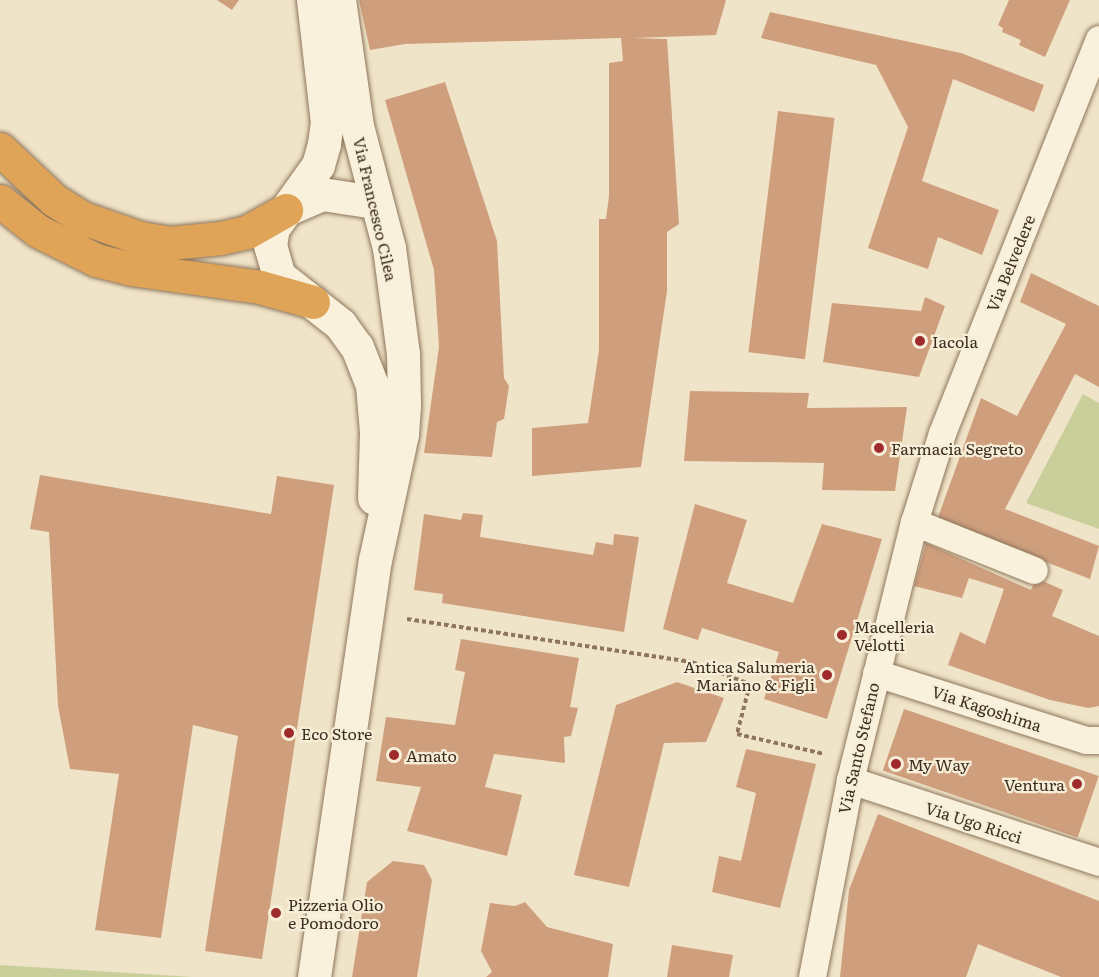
<!DOCTYPE html>
<html>
<head>
<meta charset="utf-8">
<style>
	body { margin:0 }
	#map { position:relative; width:1099px; height:977px; overflow:hidden; background:#f0e4c8; font-family:Literata,serif }
	div>[style] { position:absolute }
	.green>* { inset:0; background:#c9cf9b }
	.building>* { inset:0; background:#cf9f7d; transform-origin:0 0 }
	.path>* { height:4px; margin-top:-2px; transform-origin:0; background:repeating-linear-gradient(90deg,#8d765c 0 4.5px,transparent 0 7.5px) }
	.roads { filter:drop-shadow(0 0 2px #8d765c) drop-shadow(0 0 2px #8d765c) }
	.street>* { height:27px; margin:-13.5px; padding:0 13.5px; transform-origin:13.5px; border-radius:13.5px; background:#faf1dc }
	.secondary>* { height:33px; margin:-16.5px; padding:0 16.5px; transform-origin:16.5px; border-radius:16.5px; background:#faf1dc }
	.highway>* { height:33px; margin:-16.5px; padding:0 16.5px; transform-origin:16.5px; border-radius:16.5px; background:#e0a458 }
	.dots>* { width:16px; height:16px; translate:-50% -50%; box-sizing:border-box; border:3px solid #f7eed8; border-radius:50% }
	span { translate:-50% -50%; white-space:nowrap; text-align:center; line-height:1.15; -webkit-text-stroke:4.5px #f7eed8; paint-order:stroke }
	.street-label { font-size:16px; color:#3d2e20 }
	.poi-label { font-size:16px; color:#3d2e20 }
	.left { translate:0 -50%; text-align:left }
	.right { translate:-100% -50%; text-align:right }
</style>
</head>
<body>
<div id="map">
	<div class="green">
		<div style="clip-path:polygon(1083px 394px,1099px 403px,1099px 529px,1026px 503px)"></div>
		<div style="clip-path:polygon(0 965px,193px 977px,0 977px)"></div>
	</div>
	<div class="building">
		<div style="clip-path:polygon(217px 0,239px 0,232px 10px)"></div>
		<div style="clip-path:polygon(359px 0,726px 0,716px 35px,634px 38px,667px 39px,679px 224px,667px 232px,667px 291px,641px 467px,532px 476px,532px 428px,588px 423px,599px 350px,599px 219px,606px 219px,609px 196px,609px 63px,623px 61px,621px 38px,405px 44px,370px 50px)"></div>
		<div style="clip-path:polygon(1009px 0,1070px 0,1045px 57px,1019px 45px,1021px 40px,1002px 32px,1003px 28px,998px 25px)"></div>
		<div style="clip-path:polygon(770px 12px,961px 53px,1044px 85px,1034px 112px,953px 79px,922px 181px,999px 210px,982px 255px,938px 237px,928px 269px,868px 248px,908px 127px,876px 65px,761px 38px)"></div>
		<div style="clip-path:polygon(445px 82px,497px 241px,504px 378px,509px 386px,504px 419px,497px 422px,492px 457px,424px 453px,439px 347px,434px 270px,385px 100px)"></div>
		<div style="left:778px;top:111px;width:57px;height:243px;rotate:7deg"></div>
		<div style="clip-path:polygon(1031px 273px,1099px 306px,1099px 387px,1075px 374px,1005px 509px,1099px 546px,1090px 579px,937px 520px,981px 398px,1017px 416px,1066px 324px,1020px 302px)"></div>
		<div style="clip-path:polygon(925px 297px,945px 306px,919px 377px,823px 362px,832px 303px,921px 311px)"></div>
		<div style="clip-path:polygon(690px 391px,809px 393px,807px 408px,907px 407px,895px 491px,822px 490px,824px 463px,684px 461px)"></div>
		<div style="clip-path:polygon(40px 475px,271px 514px,277px 476px,334px 485px,262px 959px,205px 951px,238px 736px,193px 725px,161px 938px,95px 930px,119px 774px,70px 769px,58px 706px,49px 532px,30px 529px)"></div>
		<div style="clip-path:polygon(695px 504px,747px 520px,727px 583px,793px 603px,822px 524px,882px 539px,827px 719px,764px 699px,779px 652px,702px 628px,698px 640px,663px 629px)"></div>
		<div style="clip-path:polygon(463px 513px,483px 515px,480px 537px,593px 555px,596px 542px,613px 545px,614px 534px,639px 537px,624px 632px,442px 603px,443px 594px,414px 590px,424px 514px,461px 520px)"></div>
		<div style="clip-path:polygon(926px 543px,1031px 590px,1036px 578px,1063px 590px,1052px 616px,1099px 636px,1099px 706px,1088px 708px,1050px 700px,948px 665px,960px 632px,985px 644px,1004px 589px,969px 578px,962px 598px,914px 586px)"></div>
		<div style="clip-path:polygon(461px 639px,579px 658px,570px 707px,578px 708px,571px 736px,564px 737px,565px 763px,494px 754px,485px 787px,522px 795px,507px 856px,407px 831px,421px 787px,376px 781px,386px 717px,455px 725px,465px 672px,455px 670px)"></div>
		<div style="clip-path:polygon(677px 682px,724px 698px,706px 742px,664px 743px,629px 887px,574px 875px,616px 705px)"></div>
		<div style="left:904px;top:709px;width:206px;height:65px;rotate:19deg"></div>
		<div style="clip-path:polygon(746px 749px,816px 764px,780px 908px,712px 892px,719px 856px,741px 861px,756px 793px,736px 787px)"></div>
		<div style="clip-path:polygon(878px 814px,1099px 901px,1099px 977px,1061px 977px,978px 944px,966px 977px,840px 977px,849px 890px)"></div>
		<div style="clip-path:polygon(393px 861px,424px 865px,432px 880px,417px 977px,352px 977px,367px 882px)"></div>
		<div style="clip-path:polygon(525px 902px,547px 927px,613px 944px,608px 977px,486px 977px,492px 972px,481px 951px,490px 903px,515px 906px)"></div>
		<div style="clip-path:polygon(672px 945px,733px 955px,729px 977px,667px 977px)"></div>
	</div>
	<div class="path">
		<div style="left:407px;top:619px;width:288px;rotate:8.6deg"></div>
		<div style="left:692px;top:662px;width:62px;rotate:20.8deg"></div>
		<div style="left:750px;top:684px;width:52px;rotate:104.6deg"></div>
		<div style="left:737px;top:734px;width:89px;rotate:12.9deg"></div>
	</div>
	<div class="roads">
		<div class="street">
			<div style="left:914px;top:522px;width:129px;rotate:21.8deg"></div>
			<div style="left:876px;top:673px;width:220px;rotate:17.7deg"></div>
			<div style="left:1086px;top:740px;width:13px"></div>
			<div style="left:850px;top:780px;width:262px;rotate:18.2deg"></div>
			<div style="left:812px;top:977px;width:201px;rotate:-79.1deg"></div>
			<div style="left:850px;top:780px;width:266px;rotate:-76.1deg"></div>
			<div style="left:914px;top:522px;width:93px;rotate:-72.5deg"></div>
			<div style="left:942px;top:433px;width:424px;rotate:-68.3deg"></div>
		</div>
		<div class="secondary">
			<div style="left:313px;top:0;width:123px;rotate:83.5deg"></div>
			<div style="left:327px;top:122px;width:22px;rotate:98deg"></div>
			<div style="left:324px;top:144px;width:22px;rotate:106deg"></div>
			<div style="left:318px;top:165px;width:77px;rotate:125.5deg"></div>
			<div style="left:273px;top:228px;width:17px;rotate:100deg"></div>
			<div style="left:270px;top:245px;width:32px;rotate:74deg"></div>
			<div style="left:279px;top:276px;width:78px;rotate:38.2deg"></div>
			<div style="left:340px;top:324px;width:29px;rotate:54deg"></div>
			<div style="left:357px;top:347px;width:41px;rotate:68.5deg"></div>
			<div style="left:372px;top:385px;width:47px;rotate:85.1deg"></div>
			<div style="left:376px;top:432px;width:66px;rotate:91.7deg"></div>
			<div style="left:287px;top:209px;width:38px;rotate:-23deg"></div>
			<div style="left:322px;top:194px;width:53px;rotate:8.7deg"></div>
			<div style="left:314px;top:977px;width:421px;rotate:-81.7deg"></div>
			<div style="left:375px;top:560px;width:129px;rotate:-77.9deg"></div>
			<div style="left:402px;top:434px;width:30px;rotate:-86deg"></div>
			<div style="left:404px;top:404px;width:50px;rotate:-91.1deg"></div>
			<div style="left:403px;top:354px;width:107px;rotate:-97.5deg"></div>
			<div style="left:389px;top:248px;width:126px;rotate:-104.7deg"></div>
			<div style="left:357px;top:126px;width:127px;rotate:-98.1deg"></div>
		</div>
		<div class="highway">
			<div style="left:0;top:149px;width:74px;rotate:43.4deg"></div>
			<div style="left:54px;top:200px;width:34px;rotate:32deg"></div>
			<div style="left:83px;top:218px;width:60px;rotate:19.3deg"></div>
			<div style="left:140px;top:238px;width:30px;rotate:9deg"></div>
			<div style="left:170px;top:243px;width:51px;rotate:-5.6deg"></div>
			<div style="left:221px;top:238px;width:27px;rotate:-13deg"></div>
			<div style="left:247px;top:232px;width:45px;rotate:-29.4deg"></div>
			<div style="left:0;top:201px;width:48px;rotate:38.3deg"></div>
			<div style="left:38px;top:231px;width:65px;rotate:26.6deg"></div>
			<div style="left:96px;top:260px;width:36px;rotate:14deg"></div>
			<div style="left:131px;top:269px;width:130px;rotate:7.9deg"></div>
			<div style="left:260px;top:287px;width:55px;rotate:15.8deg"></div>
		</div>
	</div>
	<div class="dots">
		<div style="left:920px;top:341px;background:#9e2a2b"></div>
		<div style="left:879px;top:448px;background:#9e2a2b"></div>
		<div style="left:842px;top:635px;background:#9e2a2b"></div>
		<div style="left:827px;top:675px;background:#9e2a2b"></div>
		<div style="left:289px;top:733px;background:#9e2a2b"></div>
		<div style="left:394px;top:755px;background:#9e2a2b"></div>
		<div style="left:896px;top:764px;background:#9e2a2b"></div>
		<div style="left:1077px;top:784px;background:#9e2a2b"></div>
		<div style="left:276px;top:913px;background:#9e2a2b"></div>
	</div>
	<div class="street-label">
		<span style="left:376px;top:209px;rotate:77deg">Via Francesco Cilea</span>
		<span style="left:1010px;top:263px;rotate:-68deg">Via Belvedere</span>
		<span style="left:987px;top:708px;rotate:18deg">Via Kagoshima</span>
		<span style="left:858px;top:748px;rotate:-77deg">Via Santo Stefano</span>
		<span style="left:974px;top:822px;rotate:18deg">Via Ugo Ricci</span>
	</div>
	<div class="poi-label">
		<span class="left" style="left:932px;top:341px">Iacola</span>
		<span class="left" style="left:891px;top:448px">Farmacia Segreto</span>
		<span class="left" style="left:854px;top:635px">Macelleria<br>Velotti</span>
		<span class="right" style="left:815px;top:675px">Antica Salumeria<br>Mariano &amp; Figli</span>
		<span class="left" style="left:301px;top:733px">Eco Store</span>
		<span class="left" style="left:406px;top:755px">Amato</span>
		<span class="left" style="left:908px;top:764px">My Way</span>
		<span class="right" style="left:1065px;top:784px">Ventura</span>
		<span class="left" style="left:288px;top:913px">Pizzeria Olio<br>e Pomodoro</span>
	</div>
</div>
</body>
</html>
